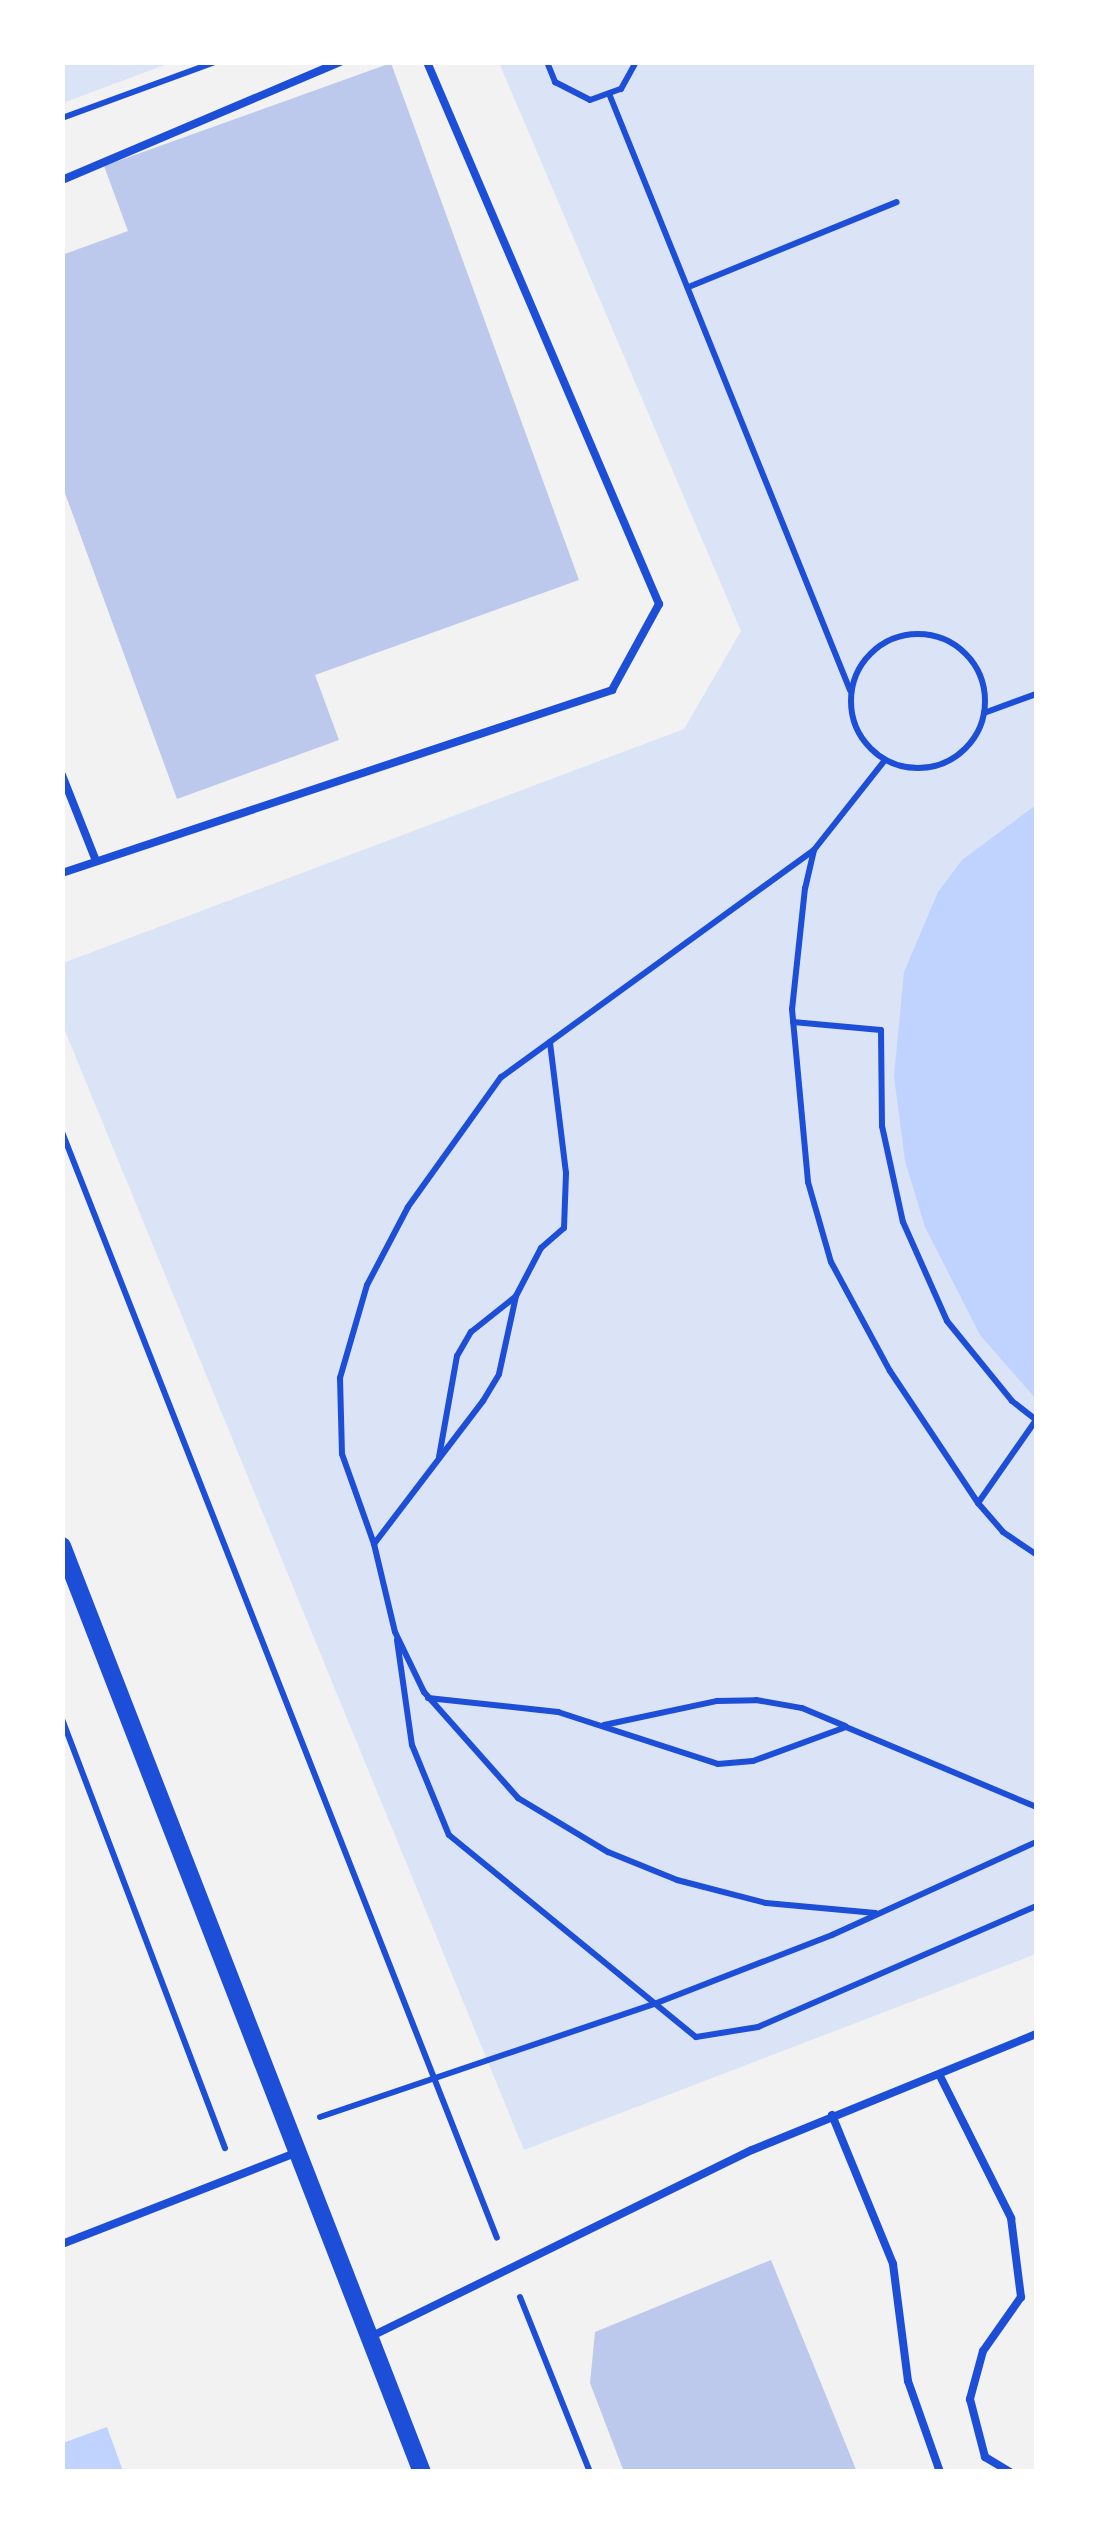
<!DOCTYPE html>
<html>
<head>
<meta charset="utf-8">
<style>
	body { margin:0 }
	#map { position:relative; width:1099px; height:2534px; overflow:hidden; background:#f2f2f2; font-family:"Golos Text",sans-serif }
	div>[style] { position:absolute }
	.green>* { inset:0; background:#dbe4f7 }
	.water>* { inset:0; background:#bfd3fe }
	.building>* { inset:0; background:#bdc9ec }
	.path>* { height:6px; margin:-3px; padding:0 3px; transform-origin:3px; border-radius:3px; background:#1d4ed8 }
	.path>.ring { margin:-3px; padding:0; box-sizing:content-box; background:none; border:6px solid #1d4ed8; border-radius:50% }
	.service>* { height:8px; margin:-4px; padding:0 4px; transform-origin:4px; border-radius:4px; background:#1d4ed8 }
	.tertiary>* { height:18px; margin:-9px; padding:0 9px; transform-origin:9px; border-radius:9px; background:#1d4ed8 }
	span { translate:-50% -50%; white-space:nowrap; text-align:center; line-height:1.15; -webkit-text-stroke:9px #fff; paint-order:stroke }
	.frame { position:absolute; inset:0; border:65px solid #fff; pointer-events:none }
</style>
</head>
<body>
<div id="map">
	<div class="green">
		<div style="clip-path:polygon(63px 62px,170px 62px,170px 63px,63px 103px)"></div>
		<div style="clip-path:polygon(499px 63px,1036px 63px,1036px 1954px,524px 2150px,63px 1026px,63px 963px,684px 729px,741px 631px)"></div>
	</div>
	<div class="water">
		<div style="clip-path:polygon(1036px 805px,1036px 1399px,980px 1335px,925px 1227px,905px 1161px,894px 1076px,904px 972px,938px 892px,962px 860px)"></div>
		<div style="clip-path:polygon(107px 2427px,123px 2471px,63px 2471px,63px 2443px)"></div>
	</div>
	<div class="building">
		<div style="clip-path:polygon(391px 63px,579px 580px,315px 675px,339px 740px,177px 799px,62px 485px,62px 255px,128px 231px,104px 166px)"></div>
		<div style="clip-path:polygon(771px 2260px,857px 2472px,624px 2472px,590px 2383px,595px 2332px)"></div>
	</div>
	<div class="path">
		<div style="left:547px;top:62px;width:22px;rotate:68deg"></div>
		<div style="left:555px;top:82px;width:39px;rotate:27deg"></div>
		<div style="left:590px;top:100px;width:33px;rotate:-20deg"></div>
		<div style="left:621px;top:89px;width:31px;rotate:-61deg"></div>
		<div style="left:610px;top:96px;width:641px;rotate:68deg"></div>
		<div style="left:62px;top:118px;width:163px;rotate:-20.1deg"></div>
		<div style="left:691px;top:286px;width:222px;rotate:-22.2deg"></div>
		<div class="ring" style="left:851px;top:634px;width:128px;height:128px"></div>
		<div style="left:984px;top:713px;width:55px;rotate:-20.1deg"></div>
		<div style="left:885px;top:760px;width:115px;rotate:128.3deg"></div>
		<div style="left:814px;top:850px;width:39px;rotate:103deg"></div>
		<div style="left:805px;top:888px;width:122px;rotate:96.1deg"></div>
		<div style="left:792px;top:1009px;width:174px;rotate:84.7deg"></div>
		<div style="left:808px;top:1182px;width:83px;rotate:74deg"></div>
		<div style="left:831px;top:1262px;width:124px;rotate:61.6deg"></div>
		<div style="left:890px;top:1371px;width:159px;rotate:56.3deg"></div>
		<div style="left:978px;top:1503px;width:38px;rotate:49deg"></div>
		<div style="left:1003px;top:1532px;width:40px;rotate:34deg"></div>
		<div style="left:814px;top:850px;width:387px;rotate:144deg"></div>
		<div style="left:501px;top:1077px;width:160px;rotate:125.6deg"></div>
		<div style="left:408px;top:1207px;width:88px;rotate:117.7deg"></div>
		<div style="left:367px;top:1285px;width:97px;rotate:106.2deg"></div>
		<div style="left:340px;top:1378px;width:76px;rotate:88.5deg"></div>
		<div style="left:342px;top:1454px;width:96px;rotate:70.4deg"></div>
		<div style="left:374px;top:1544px;width:90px;rotate:76.6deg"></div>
		<div style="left:395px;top:1632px;width:67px;rotate:64.2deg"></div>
		<div style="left:424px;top:1692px;width:142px;rotate:48.4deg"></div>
		<div style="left:518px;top:1798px;width:105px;rotate:31deg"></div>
		<div style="left:608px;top:1852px;width:74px;rotate:22.1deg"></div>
		<div style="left:677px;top:1880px;width:92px;rotate:14.5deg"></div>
		<div style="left:766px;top:1903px;width:110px;rotate:5.2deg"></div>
		<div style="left:793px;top:1022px;width:88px;rotate:5.2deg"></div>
		<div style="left:881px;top:1030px;width:96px;rotate:89.4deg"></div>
		<div style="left:882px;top:1126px;width:98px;rotate:77.7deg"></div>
		<div style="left:903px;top:1222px;width:108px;rotate:66deg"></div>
		<div style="left:947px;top:1321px;width:103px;rotate:50.9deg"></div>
		<div style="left:1012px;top:1401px;width:31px;rotate:38deg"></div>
		<div style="left:1036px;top:1420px;width:101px;rotate:124.9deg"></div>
		<div style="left:62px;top:1132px;width:1188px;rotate:68.53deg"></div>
		<div style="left:439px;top:1457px;width:103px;rotate:-79.9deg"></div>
		<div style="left:457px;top:1356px;width:28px;rotate:-60deg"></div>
		<div style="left:471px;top:1332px;width:56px;rotate:-38.5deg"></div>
		<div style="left:374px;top:1544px;width:180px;rotate:-52.7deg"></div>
		<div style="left:483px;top:1401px;width:31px;rotate:-59deg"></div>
		<div style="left:499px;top:1374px;width:80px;rotate:-77.7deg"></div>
		<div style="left:516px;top:1296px;width:54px;rotate:-62.5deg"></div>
		<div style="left:541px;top:1248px;width:30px;rotate:-41deg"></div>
		<div style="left:564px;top:1228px;width:55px;rotate:-87.9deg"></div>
		<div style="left:566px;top:1173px;width:132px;rotate:-97deg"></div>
		<div style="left:397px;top:1640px;width:106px;rotate:81.9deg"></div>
		<div style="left:412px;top:1745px;width:97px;rotate:67.7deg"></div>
		<div style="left:449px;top:1835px;width:319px;rotate:39.3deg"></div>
		<div style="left:696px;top:2037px;width:63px;rotate:-9.2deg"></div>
		<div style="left:758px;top:2027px;width:303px;rotate:-23.5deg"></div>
		<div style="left:428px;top:1698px;width:131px;rotate:6.1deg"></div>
		<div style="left:558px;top:1712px;width:168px;rotate:18deg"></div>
		<div style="left:718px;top:1764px;width:35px;rotate:-5deg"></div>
		<div style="left:753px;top:1761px;width:99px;rotate:-20.1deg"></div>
		<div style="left:846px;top:1727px;width:206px;rotate:22.8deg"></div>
		<div style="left:62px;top:1719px;width:459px;rotate:69.2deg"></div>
		<div style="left:604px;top:1725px;width:116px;rotate:-12deg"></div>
		<div style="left:717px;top:1701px;width:39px;rotate:-1deg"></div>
		<div style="left:756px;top:1700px;width:47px;rotate:9.9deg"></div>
		<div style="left:802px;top:1708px;width:47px;rotate:22.7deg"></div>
		<div style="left:320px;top:2117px;width:353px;rotate:-18.7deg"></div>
		<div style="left:654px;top:2004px;width:191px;rotate:-21.2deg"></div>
		<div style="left:832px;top:1935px;width:224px;rotate:-24.5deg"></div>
		<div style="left:520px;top:2297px;width:188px;rotate:68.2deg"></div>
	</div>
	<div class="service">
		<div style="left:62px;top:180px;width:302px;rotate:-23deg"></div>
		<div style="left:62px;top:775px;width:92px;rotate:68.4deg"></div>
		<div style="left:62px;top:873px;width:580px;rotate:-18.4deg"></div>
		<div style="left:612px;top:690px;width:98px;rotate:-61.3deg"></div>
		<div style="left:659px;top:604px;width:590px;rotate:-113.17deg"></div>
		<div style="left:941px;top:2078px;width:157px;rotate:63.4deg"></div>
		<div style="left:1011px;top:2218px;width:80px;rotate:82.8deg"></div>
		<div style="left:1021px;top:2297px;width:66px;rotate:125.1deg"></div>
		<div style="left:983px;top:2351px;width:50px;rotate:105.2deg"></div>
		<div style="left:970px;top:2399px;width:60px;rotate:75.5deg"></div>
		<div style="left:985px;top:2457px;width:29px;rotate:31deg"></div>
		<div style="left:832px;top:2115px;width:161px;rotate:67.7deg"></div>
		<div style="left:893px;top:2264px;width:118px;rotate:82.7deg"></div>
		<div style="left:908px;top:2381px;width:96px;rotate:70.6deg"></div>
		<div style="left:62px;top:2244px;width:251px;rotate:-21.3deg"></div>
		<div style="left:372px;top:2336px;width:423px;rotate:-26.1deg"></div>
		<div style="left:752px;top:2150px;width:307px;rotate:-22.2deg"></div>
	</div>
	<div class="tertiary">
		<div style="left:62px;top:1546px;width:994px;rotate:68.76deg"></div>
	</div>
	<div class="frame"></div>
</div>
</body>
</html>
